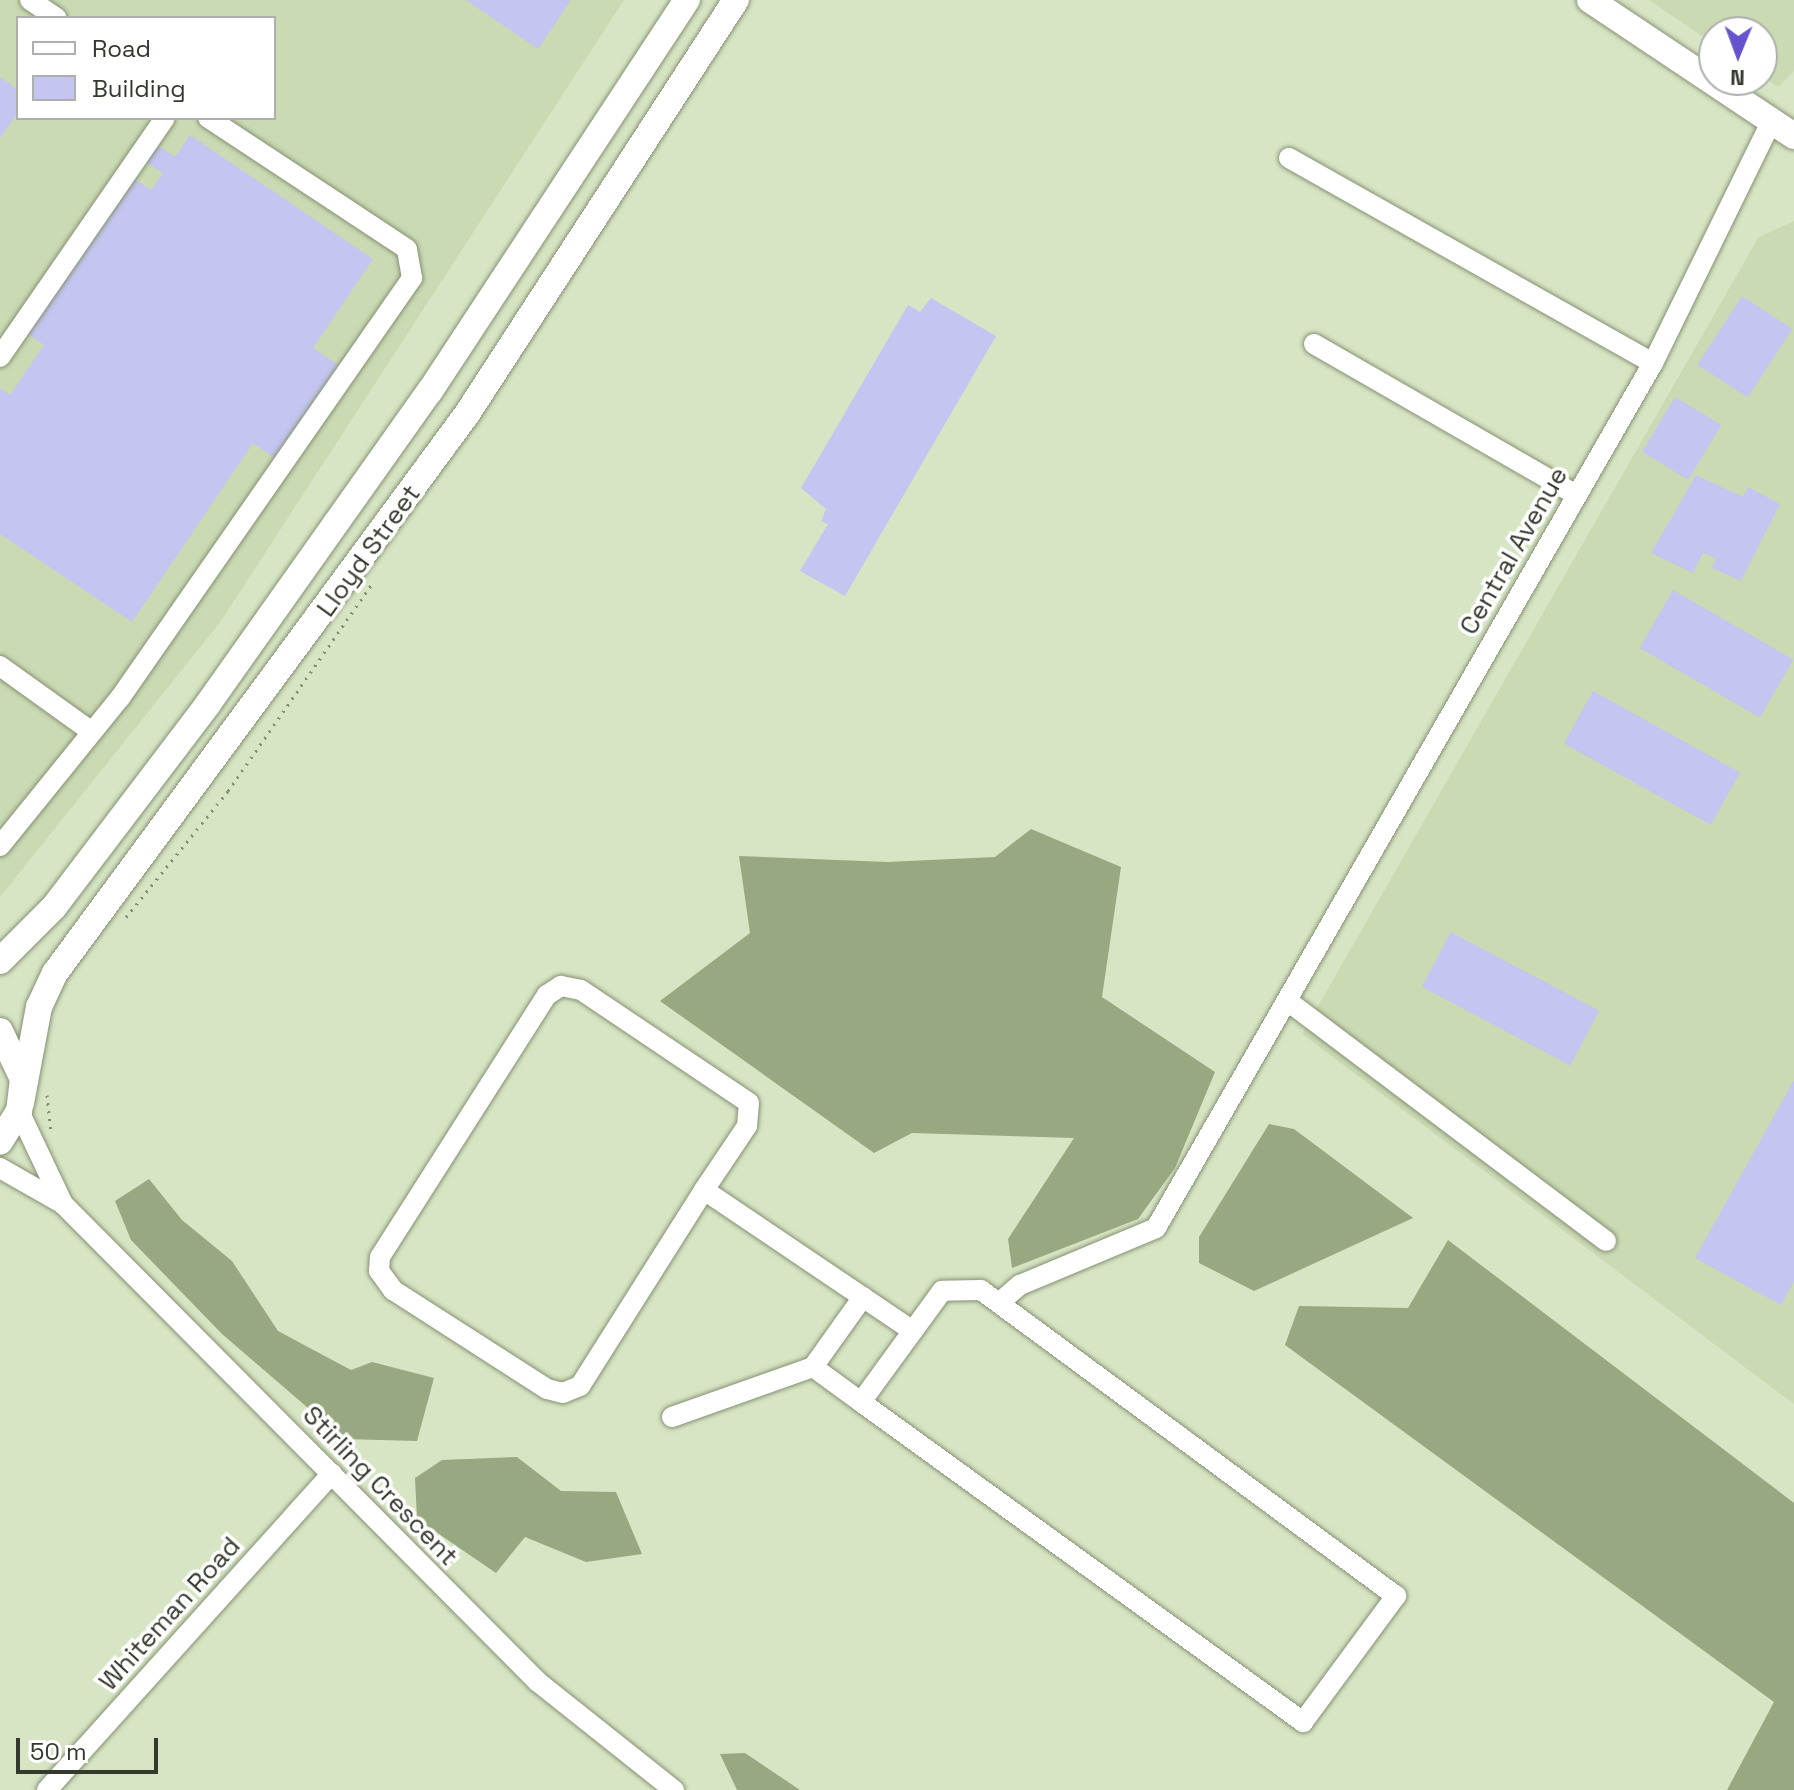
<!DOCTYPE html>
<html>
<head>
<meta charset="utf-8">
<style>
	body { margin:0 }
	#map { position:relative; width:1794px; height:1790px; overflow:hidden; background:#d7e5c4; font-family:"Space Grotesk",sans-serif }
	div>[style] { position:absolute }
	.built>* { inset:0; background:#cadab3 }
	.forest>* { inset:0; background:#98a880 }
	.building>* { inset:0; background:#c4c5f0; transform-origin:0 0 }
	.path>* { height:3px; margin-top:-1.5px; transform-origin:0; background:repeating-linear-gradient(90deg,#838c76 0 2px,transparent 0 8px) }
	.roads { filter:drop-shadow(0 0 2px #859173) drop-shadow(0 0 2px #859173) }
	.minor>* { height:20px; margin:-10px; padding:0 10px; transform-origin:10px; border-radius:10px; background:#fff }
	.major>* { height:26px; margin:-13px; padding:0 13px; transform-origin:13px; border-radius:13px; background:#fff }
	span { translate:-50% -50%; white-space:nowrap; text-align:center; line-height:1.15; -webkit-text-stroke:7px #fff; paint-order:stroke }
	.street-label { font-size:26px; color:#34392d }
	.legend { position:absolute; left:16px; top:16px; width:260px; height:104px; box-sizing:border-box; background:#fff; border:2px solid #aeb0ab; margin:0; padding:10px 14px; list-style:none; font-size:24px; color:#34392d }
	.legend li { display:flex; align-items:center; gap:16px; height:40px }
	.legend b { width:40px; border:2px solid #aeb0ab }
	.north { position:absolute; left:1698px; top:16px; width:80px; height:80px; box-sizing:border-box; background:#fff; border:2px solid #aeb0ab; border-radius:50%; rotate:181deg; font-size:22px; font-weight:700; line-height:32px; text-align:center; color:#34392d }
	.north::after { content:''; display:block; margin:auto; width:28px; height:36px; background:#6554cd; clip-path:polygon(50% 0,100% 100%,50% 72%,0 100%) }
	.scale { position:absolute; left:16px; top:1738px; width:142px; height:36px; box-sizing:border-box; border:4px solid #34392d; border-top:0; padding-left:10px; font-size:24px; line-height:28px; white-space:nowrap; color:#34392d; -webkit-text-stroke:6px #fff; paint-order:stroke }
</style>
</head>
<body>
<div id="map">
	<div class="built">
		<div style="clip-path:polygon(evenodd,0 0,624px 0,221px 621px,0 897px,0 0,18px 18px,274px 18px,274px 118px,18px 118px,18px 18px)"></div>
		<div style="clip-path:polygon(1649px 0,1794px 0,1794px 71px,1778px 87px,1762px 76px,1762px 32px,1714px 32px,1714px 44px)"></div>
		<div style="clip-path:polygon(1794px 221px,1794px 1404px,1302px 1034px,1758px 238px)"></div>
	</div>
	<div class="forest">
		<div style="clip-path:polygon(1031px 829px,1121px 867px,1102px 997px,1215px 1072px,1175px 1168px,1138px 1219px,1012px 1268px,1008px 1239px,1074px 1138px,912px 1133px,874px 1153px,660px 1001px,750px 933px,739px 856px,887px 862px,995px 857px)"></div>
		<div style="clip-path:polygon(1269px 1124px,1294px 1129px,1413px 1218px,1254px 1291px,1199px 1263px,1199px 1237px)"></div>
		<div style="clip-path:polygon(149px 1179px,182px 1220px,232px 1261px,278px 1331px,351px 1370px,372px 1362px,434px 1378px,417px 1441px,344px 1439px,222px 1334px,131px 1240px,115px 1201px)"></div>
		<div style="clip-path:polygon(1448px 1240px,1794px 1503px,1794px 1790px,1727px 1790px,1774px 1702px,1285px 1345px,1299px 1306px,1408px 1308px)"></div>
		<div style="clip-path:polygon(517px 1457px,561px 1491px,616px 1492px,642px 1554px,586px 1562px,525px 1537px,496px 1573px,417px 1519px,415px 1478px,442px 1460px)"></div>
		<div style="clip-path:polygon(745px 1753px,800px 1790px,737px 1790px,720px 1754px)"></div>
	</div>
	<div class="building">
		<div style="clip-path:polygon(466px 0,571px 0,538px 49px)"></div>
		<div style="clip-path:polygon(0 77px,18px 90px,18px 113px,0 138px)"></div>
		<div style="clip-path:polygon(190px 135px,373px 259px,313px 348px,338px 365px,275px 458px,253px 443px,132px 622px,0 534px,0 388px,10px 395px,44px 345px,25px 332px,131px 176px,151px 190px,163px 173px,142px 159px,153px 142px,175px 157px)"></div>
		<div style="left:1742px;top:296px;width:60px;height:82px;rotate:33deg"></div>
		<div style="clip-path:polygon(931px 298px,996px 336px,845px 596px,800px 571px,828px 524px,821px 521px,826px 509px,801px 488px,908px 305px,920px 312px)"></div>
		<div style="left:1675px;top:397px;width:54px;height:64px;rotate:31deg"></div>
		<div style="clip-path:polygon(1696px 475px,1743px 497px,1748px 487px,1780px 504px,1741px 581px,1712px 568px,1716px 558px,1703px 553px,1693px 573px,1651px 553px)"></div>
		<div style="left:1673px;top:590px;width:139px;height:67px;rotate:30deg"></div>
		<div style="left:1593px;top:691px;width:168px;height:60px;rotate:29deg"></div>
		<div style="left:1451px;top:932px;width:168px;height:62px;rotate:28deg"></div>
		<div style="clip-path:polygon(1794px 1080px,1794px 1281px,1781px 1305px,1695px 1258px)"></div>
	</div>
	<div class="path">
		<div style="left:126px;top:917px;width:162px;rotate:-51deg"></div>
		<div style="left:228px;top:791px;width:254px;rotate:-55.2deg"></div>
		<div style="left:47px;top:1095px;width:36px;rotate:84deg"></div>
	</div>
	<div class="roads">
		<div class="minor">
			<div style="left:30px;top:0;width:32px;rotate:34deg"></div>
			<div style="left:1289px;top:158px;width:418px;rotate:29.4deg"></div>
			<div style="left:1314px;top:344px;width:301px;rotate:29.9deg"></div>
			<div style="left:0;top:357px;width:290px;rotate:-55.4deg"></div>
			<div style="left:0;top:666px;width:113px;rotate:35.7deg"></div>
			<div style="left:0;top:846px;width:191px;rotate:-51deg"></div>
			<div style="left:120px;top:698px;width:512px;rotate:-55.19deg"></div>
			<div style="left:412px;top:278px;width:29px;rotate:-100deg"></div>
			<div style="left:407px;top:249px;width:238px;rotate:-146.6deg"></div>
			<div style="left:1289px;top:1002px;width:397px;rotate:37deg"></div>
			<div style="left:19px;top:1111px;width:103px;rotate:64.7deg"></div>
			<div style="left:0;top:1168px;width:73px;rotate:29.7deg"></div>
			<div style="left:63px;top:1204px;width:674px;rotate:45.18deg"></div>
			<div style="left:538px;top:1682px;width:174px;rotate:38.5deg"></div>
			<div style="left:704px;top:1190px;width:232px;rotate:122.3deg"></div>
			<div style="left:580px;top:1386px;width:18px;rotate:158deg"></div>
			<div style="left:563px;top:1393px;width:16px;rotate:-166deg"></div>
			<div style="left:547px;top:1389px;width:183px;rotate:-147.3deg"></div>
			<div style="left:393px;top:1290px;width:24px;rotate:-126deg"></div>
			<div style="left:379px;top:1271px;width:14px;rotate:-86deg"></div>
			<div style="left:380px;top:1257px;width:311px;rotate:-57.5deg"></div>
			<div style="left:547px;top:995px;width:17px;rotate:-33deg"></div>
			<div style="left:561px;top:986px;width:20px;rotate:11deg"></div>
			<div style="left:581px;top:990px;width:202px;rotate:33.9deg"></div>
			<div style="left:749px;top:1103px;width:23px;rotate:95deg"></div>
			<div style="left:747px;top:1126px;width:77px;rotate:123.9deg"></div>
			<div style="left:704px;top:1190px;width:252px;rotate:34deg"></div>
			<div style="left:999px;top:1303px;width:28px;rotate:-41deg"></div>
			<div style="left:1020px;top:1285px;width:147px;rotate:-22.7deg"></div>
			<div style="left:1156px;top:1228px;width:998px;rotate:-60.12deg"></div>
			<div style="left:1653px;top:363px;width:271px;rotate:-63.9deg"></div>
			<div style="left:813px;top:1367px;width:86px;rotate:-54.5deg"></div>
			<div style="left:672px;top:1417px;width:150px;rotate:-19.5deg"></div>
			<div style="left:813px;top:1367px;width:59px;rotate:36.1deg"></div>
			<div style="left:861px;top:1402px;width:546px;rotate:35.9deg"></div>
			<div style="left:1303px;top:1722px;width:157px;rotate:-53.6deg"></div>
			<div style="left:1396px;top:1596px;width:516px;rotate:-143.6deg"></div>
			<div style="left:981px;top:1290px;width:39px;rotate:179deg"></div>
			<div style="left:942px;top:1291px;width:137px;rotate:126.1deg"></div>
			<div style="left:47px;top:1790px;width:426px;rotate:-48deg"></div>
		</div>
		<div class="major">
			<div style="left:1590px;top:0;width:245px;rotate:33.7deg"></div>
			<div style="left:0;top:961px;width:76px;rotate:-45deg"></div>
			<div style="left:54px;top:907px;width:255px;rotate:-52.8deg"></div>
			<div style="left:208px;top:704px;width:384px;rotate:-54.7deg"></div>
			<div style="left:430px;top:391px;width:468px;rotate:-56.7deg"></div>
			<div style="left:0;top:1031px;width:53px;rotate:64.4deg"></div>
			<div style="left:23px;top:1079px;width:32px;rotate:97deg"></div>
			<div style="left:19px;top:1111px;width:36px;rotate:122deg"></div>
			<div style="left:21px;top:1103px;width:98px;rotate:-79.4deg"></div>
			<div style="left:39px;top:1007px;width:38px;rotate:-65deg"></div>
			<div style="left:55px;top:973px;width:694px;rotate:-53.61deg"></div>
			<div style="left:467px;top:414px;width:494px;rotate:-57deg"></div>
		</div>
	</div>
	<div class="street-label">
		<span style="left:369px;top:551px;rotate:-54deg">Lloyd Street</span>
		<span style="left:1514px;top:551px;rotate:-60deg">Central Avenue</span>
		<span style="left:380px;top:1486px;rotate:46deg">Stirling Crescent</span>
		<span style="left:170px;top:1614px;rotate:-48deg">Whiteman Road</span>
	</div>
	<ul class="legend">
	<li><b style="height:10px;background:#fff"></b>Road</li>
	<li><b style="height:22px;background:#c4c5f0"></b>Building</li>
	</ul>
	<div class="north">N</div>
	<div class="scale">50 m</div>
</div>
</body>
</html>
